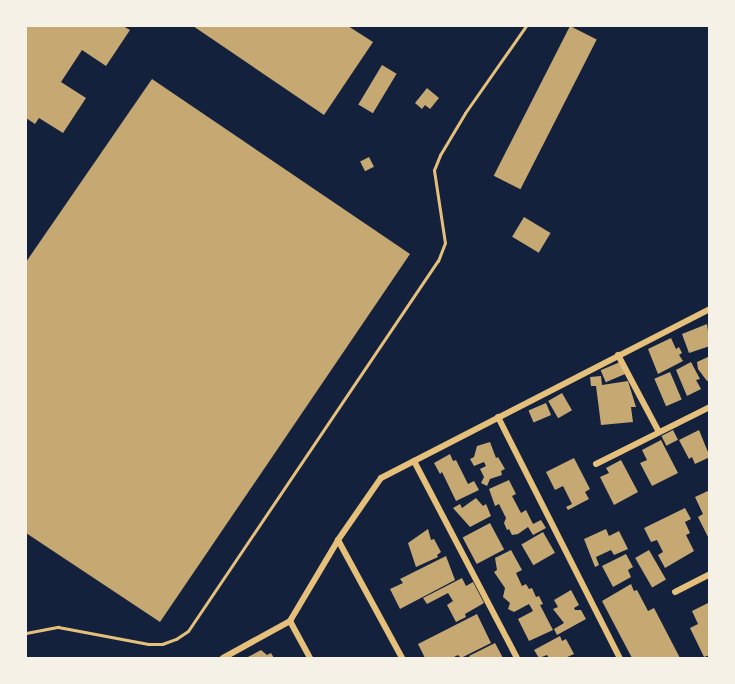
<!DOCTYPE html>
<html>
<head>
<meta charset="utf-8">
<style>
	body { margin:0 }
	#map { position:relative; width:735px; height:684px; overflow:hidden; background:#14213d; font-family:Quicksand,sans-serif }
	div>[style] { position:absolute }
	.building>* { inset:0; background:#c6a872; transform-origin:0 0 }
	.service>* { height:3px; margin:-1.5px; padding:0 1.5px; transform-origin:1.5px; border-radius:1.5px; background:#e5c07b }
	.minor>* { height:6px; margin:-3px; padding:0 3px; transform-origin:3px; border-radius:3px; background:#e5c07b }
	span { translate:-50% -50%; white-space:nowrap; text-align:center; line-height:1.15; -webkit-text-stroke:5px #f6f1e7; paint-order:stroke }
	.frame { position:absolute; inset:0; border:27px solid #f6f1e7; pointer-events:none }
</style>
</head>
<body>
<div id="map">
	<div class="building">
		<div style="clip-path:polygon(26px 26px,123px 26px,130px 30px,106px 66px,82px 50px,61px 82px,86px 98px,63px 133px,39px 118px,35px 124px,26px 118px)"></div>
		<div style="clip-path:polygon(193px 26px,348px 26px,373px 42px,324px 115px)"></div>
		<div style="left:570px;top:26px;width:30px;height:168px;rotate:27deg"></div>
		<div style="left:382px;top:65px;width:17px;height:46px;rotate:31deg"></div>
		<div style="clip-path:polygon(152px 79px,410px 254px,160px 622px,26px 533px,26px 262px)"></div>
		<div style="clip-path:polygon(427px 88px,439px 98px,430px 109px,425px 105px,422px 109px,415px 103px)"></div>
		<div style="left:369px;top:157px;width:11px;height:10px;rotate:63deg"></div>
		<div style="left:524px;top:217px;width:31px;height:23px;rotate:31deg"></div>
		<div style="clip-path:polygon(707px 324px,710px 346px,689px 353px,682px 334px)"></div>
		<div style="clip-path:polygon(671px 338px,676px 349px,679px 347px,682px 353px,679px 355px,683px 361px,658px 374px,648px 349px)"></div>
		<div style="clip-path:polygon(710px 356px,710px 380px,707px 381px,698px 369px,697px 362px)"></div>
		<div style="left:620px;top:362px;width:13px;height:21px;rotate:67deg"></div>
		<div style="clip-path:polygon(691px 362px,700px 379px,696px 380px,701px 389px,687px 396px,676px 370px)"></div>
		<div style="left:670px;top:372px;width:30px;height:17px;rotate:67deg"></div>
		<div style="clip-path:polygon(601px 376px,602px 385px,628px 381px,636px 407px,631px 407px,633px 422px,601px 425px,596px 386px,591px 386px,590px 377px)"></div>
		<div style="left:562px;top:393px;width:20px;height:16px;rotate:60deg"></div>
		<div style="left:546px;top:403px;width:13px;height:19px;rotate:67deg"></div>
		<div style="left:673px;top:430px;width:11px;height:13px;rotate:63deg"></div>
		<div style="clip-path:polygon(699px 430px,710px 457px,695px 464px,692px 457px,689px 459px,679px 440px)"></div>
		<div style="clip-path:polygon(661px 440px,678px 473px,652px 486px,640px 463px,647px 460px,642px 450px)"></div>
		<div style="clip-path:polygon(490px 442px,496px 458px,498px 457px,505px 469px,501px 471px,502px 475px,490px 479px,487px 486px,481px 483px,484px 477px,480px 469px,486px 466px,484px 462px,474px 466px,470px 459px,474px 457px,477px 446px)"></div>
		<div style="clip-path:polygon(450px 454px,453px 461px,456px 460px,468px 484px,474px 481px,479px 490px,456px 501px,442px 472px,440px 474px,434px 463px)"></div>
		<div style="clip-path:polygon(574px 458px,590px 489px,585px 492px,589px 499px,568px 510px,566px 507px,572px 504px,563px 486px,555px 490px,546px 472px)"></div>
		<div style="clip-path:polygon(621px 460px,638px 492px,614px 505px,600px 477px,609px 473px,606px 468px)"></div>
		<div style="clip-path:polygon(509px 480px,516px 494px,512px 496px,521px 513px,526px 510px,533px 524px,541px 520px,546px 528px,533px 535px,528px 527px,518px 534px,512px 535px,509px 529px,507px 530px,504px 523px,506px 518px,499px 504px,495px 506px,489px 489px)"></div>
		<div style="clip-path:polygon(710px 490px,710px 541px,698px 517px,703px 514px,695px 497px)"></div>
		<div style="clip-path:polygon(476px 498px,483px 506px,486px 504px,491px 516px,470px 527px,453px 508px,460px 504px,462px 508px)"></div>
		<div style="clip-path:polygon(685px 508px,691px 519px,685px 522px,690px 533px,686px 535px,694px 551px,665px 568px,658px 555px,663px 552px,657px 540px,651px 542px,644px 528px)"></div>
		<div style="left:490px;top:523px;width:30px;height:31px;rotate:62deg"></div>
		<div style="clip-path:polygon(428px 529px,431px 540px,434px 539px,441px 552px,437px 555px,438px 557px,416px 567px,408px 543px)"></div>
		<div style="clip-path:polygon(606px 529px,609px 536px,619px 531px,628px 549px,614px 555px,611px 550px,596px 557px,599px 565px,595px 567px,584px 539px)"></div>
		<div style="left:543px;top:532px;width:24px;height:25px;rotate:60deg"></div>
		<div style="clip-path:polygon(511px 550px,522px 570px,516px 573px,522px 586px,526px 584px,529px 589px,532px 588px,536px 597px,539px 596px,543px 604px,540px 605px,553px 630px,529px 641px,518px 619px,533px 611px,529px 604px,514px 612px,508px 609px,510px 603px,503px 597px,505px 588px,494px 572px,497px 570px,495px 558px)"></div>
		<div style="left:649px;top:550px;width:34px;height:16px;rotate:60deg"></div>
		<div style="clip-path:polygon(626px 554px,633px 567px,628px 570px,631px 577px,613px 587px,602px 566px)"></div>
		<div style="clip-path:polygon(446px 556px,455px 580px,400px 609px,390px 589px,403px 583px,400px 579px)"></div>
		<div style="clip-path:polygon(462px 578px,466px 586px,473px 582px,484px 603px,465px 614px,466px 617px,456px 622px,447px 605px,453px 601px,448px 593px,427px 604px,423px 598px)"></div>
		<div style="clip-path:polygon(631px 584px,634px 591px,637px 590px,648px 611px,654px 608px,680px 658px,632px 658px,602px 601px)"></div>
		<div style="clip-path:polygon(571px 590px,579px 605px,574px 608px,575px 610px,581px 610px,586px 619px,557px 635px,554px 629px,564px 623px,553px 609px,558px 607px,554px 600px)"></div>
		<div style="clip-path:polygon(710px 602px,710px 655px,704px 657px,690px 628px,698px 624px,692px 611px)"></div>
		<div style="clip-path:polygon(477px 614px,491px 643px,461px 658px,458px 655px,452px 658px,425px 658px,418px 644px)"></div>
		<div style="clip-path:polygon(560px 636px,562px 641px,566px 639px,574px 654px,565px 658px,549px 658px,547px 655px,539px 658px,534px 650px)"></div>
		<div style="clip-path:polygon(495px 643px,503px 658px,470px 658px,469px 656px)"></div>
		<div style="clip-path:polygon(261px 650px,267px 655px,271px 653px,274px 658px,246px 658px)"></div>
	</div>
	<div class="service">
		<div style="left:26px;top:633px;width:33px;rotate:-11deg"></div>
		<div style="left:58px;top:627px;width:92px;rotate:10.7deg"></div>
		<div style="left:148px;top:644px;width:14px"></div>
		<div style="left:162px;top:644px;width:15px;rotate:-20deg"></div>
		<div style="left:176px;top:639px;width:14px;rotate:-34deg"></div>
		<div style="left:188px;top:631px;width:447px;rotate:-56deg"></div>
		<div style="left:438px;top:261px;width:19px;rotate:-69deg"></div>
		<div style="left:445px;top:243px;width:74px;rotate:-98.6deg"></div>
		<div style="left:434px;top:170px;width:16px;rotate:-68deg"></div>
		<div style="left:440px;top:155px;width:49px;rotate:-59.2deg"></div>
		<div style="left:465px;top:113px;width:106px;rotate:-55deg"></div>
	</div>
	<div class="minor">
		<div style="left:618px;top:355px;width:87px;rotate:62deg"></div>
		<div style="left:498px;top:417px;width:270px;rotate:63.2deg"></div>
		<div style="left:414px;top:461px;width:222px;rotate:62.4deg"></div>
		<div style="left:596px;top:464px;width:127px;rotate:-26.6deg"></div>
		<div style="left:338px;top:540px;width:134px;rotate:61.5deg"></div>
		<div style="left:675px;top:592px;width:39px;rotate:-27deg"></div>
		<div style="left:290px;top:621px;width:42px;rotate:61.6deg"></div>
		<div style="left:223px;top:658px;width:77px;rotate:-28.9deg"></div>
		<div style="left:290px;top:621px;width:94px;rotate:-59.3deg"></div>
		<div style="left:338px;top:540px;width:75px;rotate:-55.3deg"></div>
		<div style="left:381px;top:478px;width:370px;rotate:-27.2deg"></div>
	</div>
	<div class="frame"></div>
</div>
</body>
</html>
